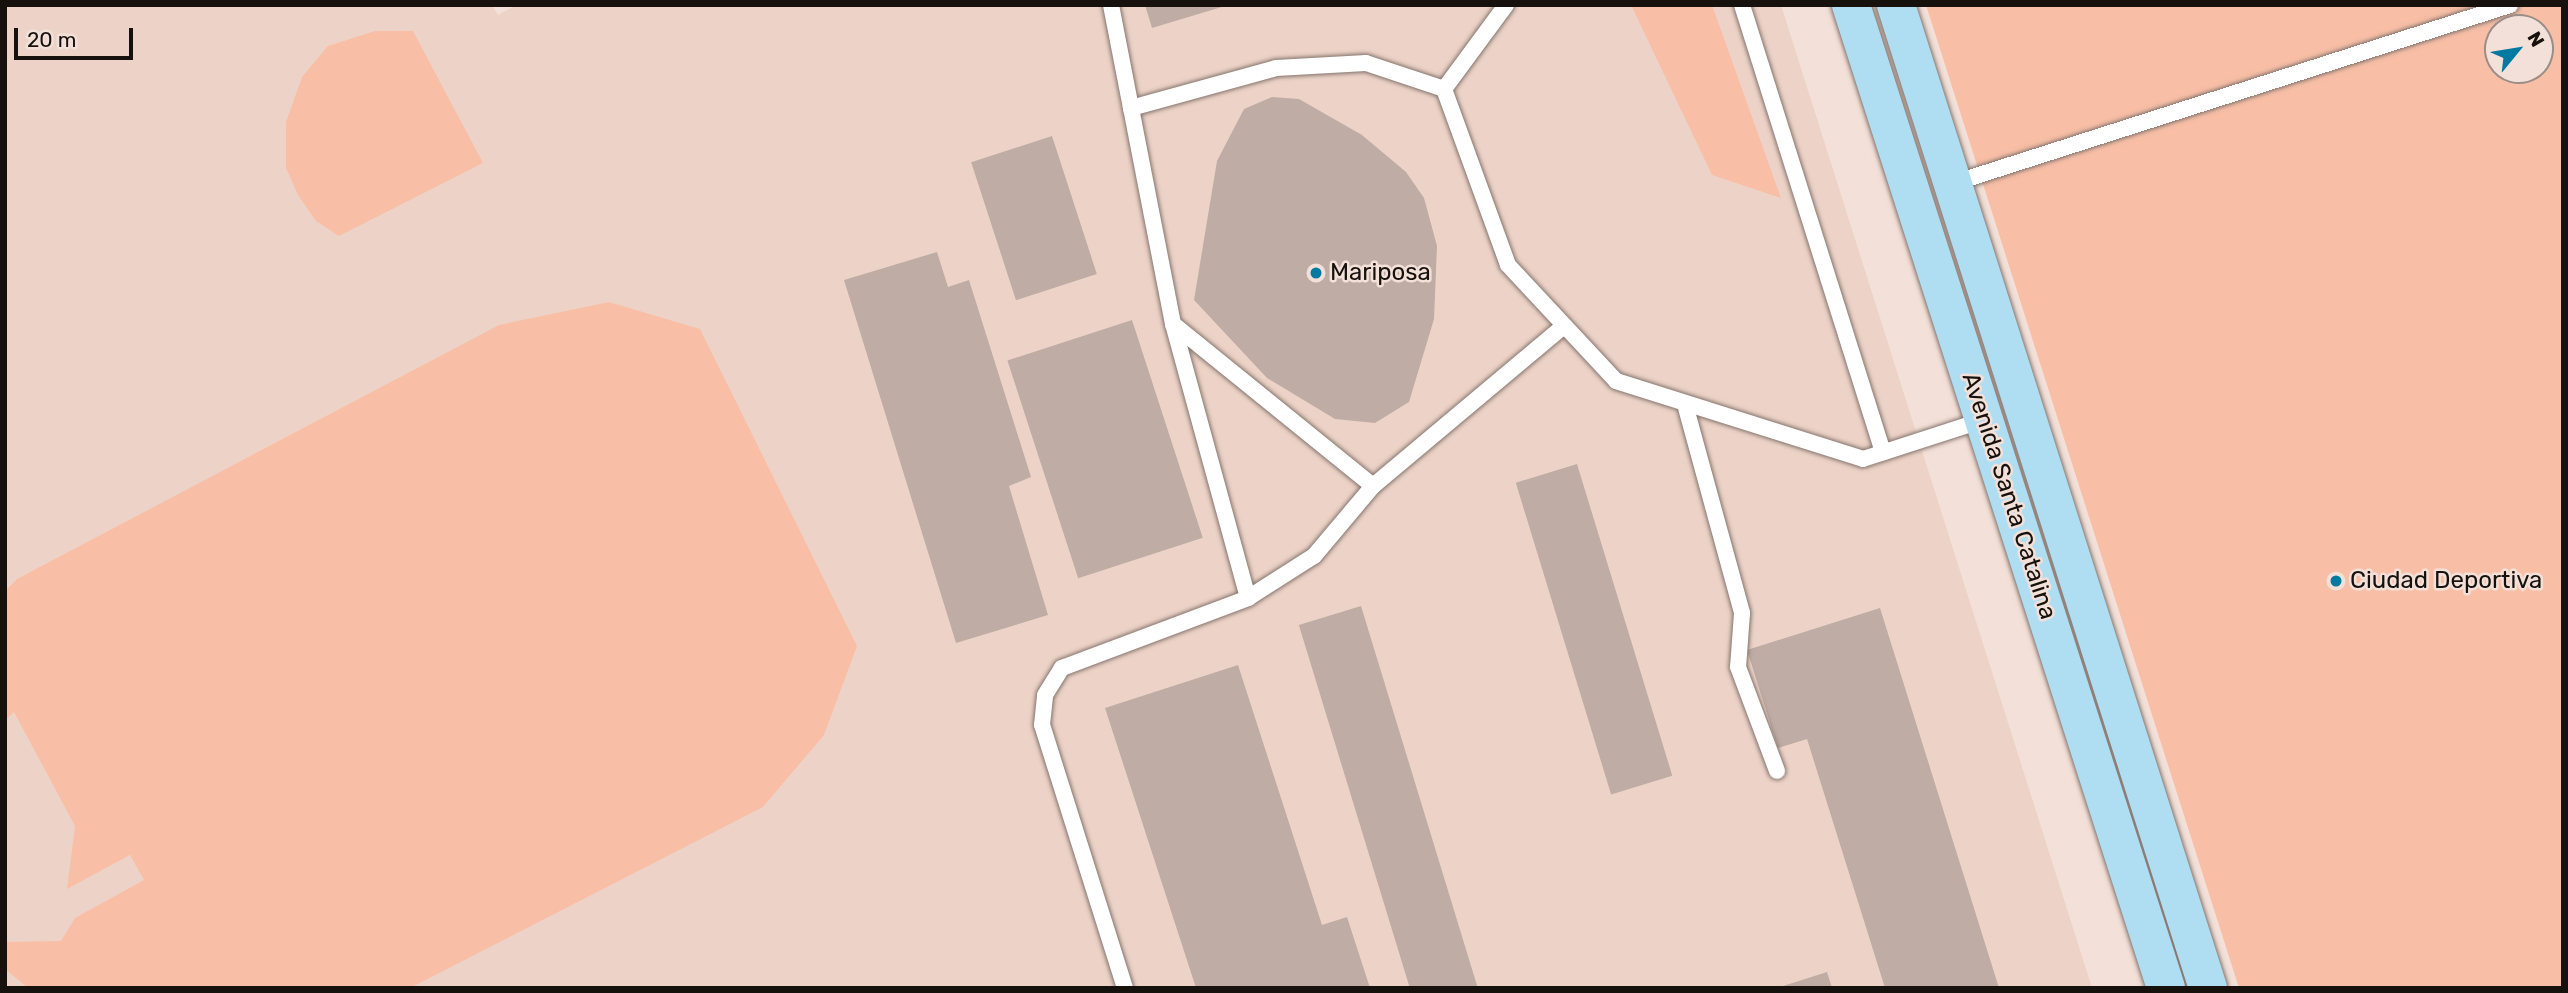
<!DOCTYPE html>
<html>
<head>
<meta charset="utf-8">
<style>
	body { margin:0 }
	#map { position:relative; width:2568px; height:993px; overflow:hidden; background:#f3e0d8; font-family:Rubik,sans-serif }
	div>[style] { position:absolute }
	.built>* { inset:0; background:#edd3c7 }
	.green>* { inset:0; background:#f8bfa6 }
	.building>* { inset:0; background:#beaca5; transform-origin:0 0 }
	.roads { filter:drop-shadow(0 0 2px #85756e) drop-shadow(0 0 2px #85756e) }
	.lane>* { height:16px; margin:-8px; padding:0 8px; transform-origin:8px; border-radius:8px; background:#fff }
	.primary>* { height:38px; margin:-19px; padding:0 19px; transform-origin:19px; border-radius:19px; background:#afddf2 }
	.dots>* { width:19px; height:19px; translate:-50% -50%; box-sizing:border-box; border:4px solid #f3e0d8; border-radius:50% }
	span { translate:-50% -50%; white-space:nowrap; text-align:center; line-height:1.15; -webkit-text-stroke:5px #f3e0d8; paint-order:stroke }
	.poi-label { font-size:24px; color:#17110e }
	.left { translate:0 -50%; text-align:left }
	.street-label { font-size:24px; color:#17110e }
	.frame { position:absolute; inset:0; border:7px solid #17110e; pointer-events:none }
	.north { position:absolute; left:2484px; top:14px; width:70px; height:70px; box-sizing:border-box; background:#f3e0d8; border:2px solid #9b8d87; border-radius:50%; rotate:60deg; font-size:19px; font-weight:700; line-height:28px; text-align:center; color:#17110e }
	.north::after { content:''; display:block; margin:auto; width:24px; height:32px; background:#007aa1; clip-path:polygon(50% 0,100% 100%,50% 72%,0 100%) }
	.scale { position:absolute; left:14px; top:28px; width:119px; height:32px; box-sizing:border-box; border:4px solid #17110e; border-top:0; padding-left:9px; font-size:21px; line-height:24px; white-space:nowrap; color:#17110e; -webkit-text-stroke:5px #f3e0d8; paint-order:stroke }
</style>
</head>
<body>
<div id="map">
	<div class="built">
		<div style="clip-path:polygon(5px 5px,492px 5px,498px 15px,516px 5px,1781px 5px,2092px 988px,5px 988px)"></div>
	</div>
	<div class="green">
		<div style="clip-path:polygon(1631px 5px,1712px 5px,1781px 198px,1712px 175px)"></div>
		<div style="clip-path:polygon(evenodd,1926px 5px,2563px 5px,2563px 988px,2239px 988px,1926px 5px,2498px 28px,2540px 28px,2540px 70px,2498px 70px,2498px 28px)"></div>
		<div style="clip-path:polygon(375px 31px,413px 31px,483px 163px,339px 236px,316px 221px,298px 195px,286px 168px,286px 122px,302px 77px,328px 46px)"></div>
		<div style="clip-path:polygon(609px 302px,700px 329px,857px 646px,824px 735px,763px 807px,410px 988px,28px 988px,5px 969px,5px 942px,61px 941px,75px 918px,144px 880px,130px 855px,67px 889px,75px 826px,14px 712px,5px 721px,5px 591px,17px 579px,499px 325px)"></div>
	</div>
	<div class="building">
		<div style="clip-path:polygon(1145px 5px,1225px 5px,1225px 6px,1152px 28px)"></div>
		<div style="clip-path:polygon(1272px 97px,1299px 99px,1362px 135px,1406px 172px,1424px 198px,1437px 246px,1434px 319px,1409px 402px,1375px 423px,1335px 419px,1267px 378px,1194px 300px,1217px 161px,1244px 109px)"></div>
		<div style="left:1052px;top:136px;width:145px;height:85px;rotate:72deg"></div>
		<div style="clip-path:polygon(937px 252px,948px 287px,969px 280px,1031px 477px,1009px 486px,1048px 615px,956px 643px,844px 280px)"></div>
		<div style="left:1132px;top:320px;width:229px;height:131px;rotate:72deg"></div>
		<div style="left:1577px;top:464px;width:326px;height:64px;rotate:73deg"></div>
		<div style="left:1361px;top:606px;width:400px;height:65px;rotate:73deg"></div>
		<div style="clip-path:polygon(1880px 608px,1999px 988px,1885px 988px,1807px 739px,1778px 748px,1747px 650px)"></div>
		<div style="clip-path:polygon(1238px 665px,1322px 925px,1347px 917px,1370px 988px,1196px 988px,1105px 708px)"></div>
		<div style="clip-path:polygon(1827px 972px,1832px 988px,1780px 988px,1780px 987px)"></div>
	</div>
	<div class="roads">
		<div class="lane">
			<div style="left:1111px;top:5px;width:105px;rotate:79deg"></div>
			<div style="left:1506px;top:5px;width:104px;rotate:126.4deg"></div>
			<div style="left:1444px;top:89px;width:187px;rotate:70deg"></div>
			<div style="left:1508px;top:265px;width:158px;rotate:47deg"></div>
			<div style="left:1616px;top:381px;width:259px;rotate:17.5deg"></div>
			<div style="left:1863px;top:459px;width:127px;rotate:-17.9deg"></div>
			<div style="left:1742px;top:5px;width:469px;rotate:72.5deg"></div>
			<div style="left:1954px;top:183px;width:584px;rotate:-17.75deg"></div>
			<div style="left:1173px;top:324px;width:257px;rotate:39deg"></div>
			<div style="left:1686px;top:408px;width:213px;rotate:74.7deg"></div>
			<div style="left:1742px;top:613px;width:54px;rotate:94.2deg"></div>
			<div style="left:1738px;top:667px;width:111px;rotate:69.4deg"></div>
			<div style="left:1248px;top:598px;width:284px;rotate:-105.3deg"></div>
			<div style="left:1173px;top:324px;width:220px;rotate:-101deg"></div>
			<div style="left:1131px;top:108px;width:150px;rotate:-15.4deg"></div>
			<div style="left:1276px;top:68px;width:90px;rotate:-3.2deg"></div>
			<div style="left:1366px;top:63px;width:82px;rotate:18.4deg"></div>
			<div style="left:1125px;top:988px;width:276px;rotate:-107.5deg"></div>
			<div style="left:1042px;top:725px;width:30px;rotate:-84deg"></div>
			<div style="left:1045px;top:695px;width:32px;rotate:-58deg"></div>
			<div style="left:1062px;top:668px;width:199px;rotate:-20.6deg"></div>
			<div style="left:1248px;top:598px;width:78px;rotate:-32.5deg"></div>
			<div style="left:1314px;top:556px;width:92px;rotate:-49.9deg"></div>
			<div style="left:1373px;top:486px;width:244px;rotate:-40deg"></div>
		</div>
		<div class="primary">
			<div style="left:1851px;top:5px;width:1032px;rotate:72.23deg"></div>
			<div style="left:1896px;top:5px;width:1031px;rotate:72.39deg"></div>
		</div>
	</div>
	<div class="dots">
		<div style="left:1316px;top:273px;background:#007aa1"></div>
		<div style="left:2336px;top:581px;background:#007aa1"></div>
	</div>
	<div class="poi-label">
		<span class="left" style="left:1330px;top:273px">Mariposa</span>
		<span class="left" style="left:2350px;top:581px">Ciudad Deportiva</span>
	</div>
	<div class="street-label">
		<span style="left:2009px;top:496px;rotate:72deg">Avenida Santa Catalina</span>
	</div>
	<div class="frame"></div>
	<div class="north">N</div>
	<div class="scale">20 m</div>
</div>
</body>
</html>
